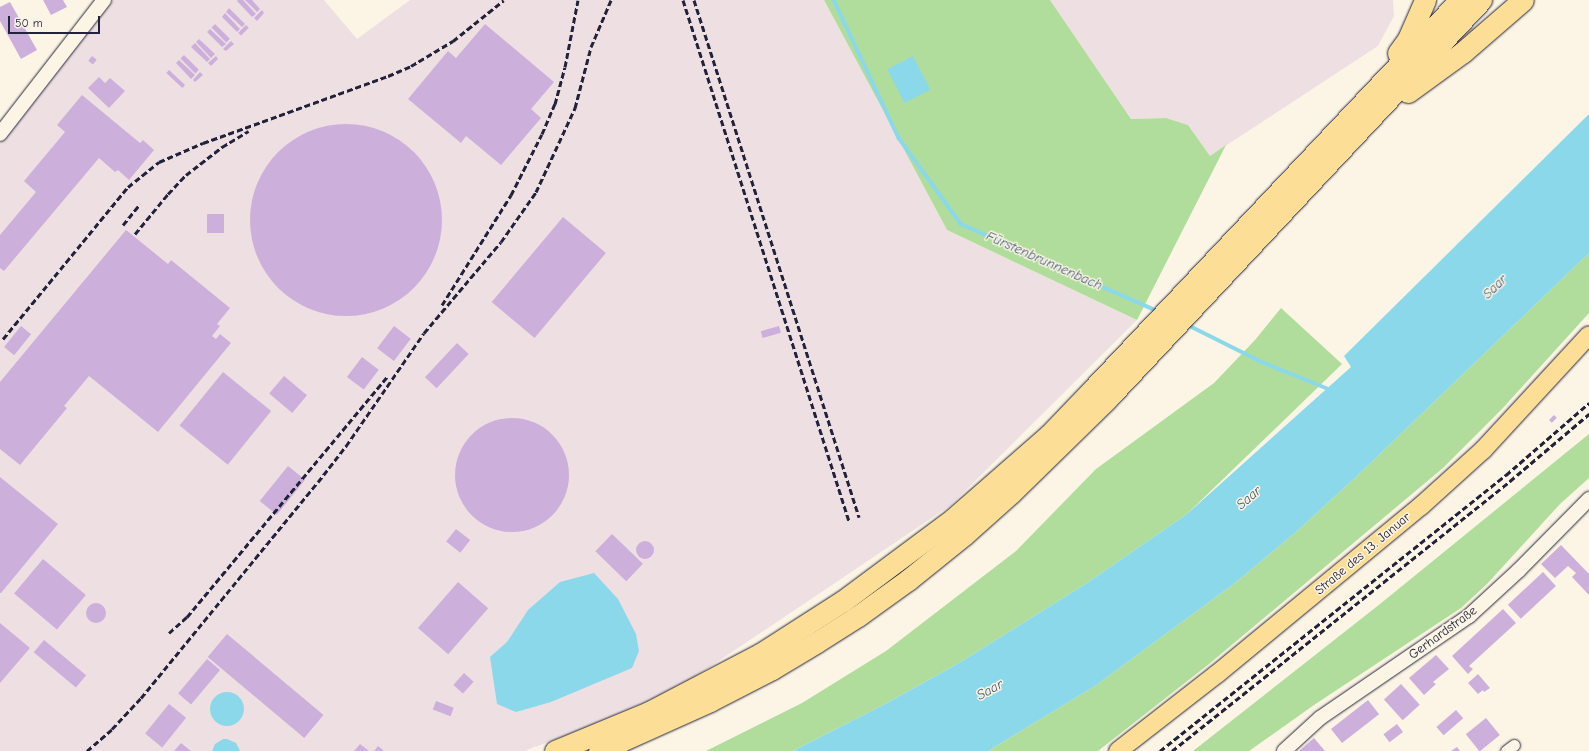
<!DOCTYPE html>
<html>
<head>
<meta charset="utf-8">
<style>
	body { margin:0 }
	#map { position:relative; width:1589px; height:751px; overflow:hidden; background:#fcf5e5; font-family:"Comic Neue",sans-serif }
	div>[style] { position:absolute }
	.built>* { inset:0; background:#eee0e2 }
	.green>* { inset:0; background:#b0dd9b }
	.water>* { inset:0; background:#8bd8ea; transform-origin:0 0 }
	.round { border-radius:50% }
	.stream>* { height:3.5px; margin:-1.75px; padding:0 1.75px; transform-origin:1.75px; border-radius:1.75px; background:#8bd8ea }
	.building>* { inset:0; background:#cdafdc; transform-origin:0 0 }
	.roads { filter:drop-shadow(0 0 1px #22223b) drop-shadow(0 0 1px #22223b) }
	.minor>* { height:11px; margin:-5.5px; padding:0 5.5px; transform-origin:5.5px; border-radius:5.5px; background:#fcf5e5 }
	.tertiary>* { height:14px; margin:-7px; padding:0 7px; transform-origin:7px; border-radius:7px; background:#fcf5e5 }
	.primary>* { height:18px; margin:-9px; padding:0 9px; transform-origin:9px; border-radius:9px; background:#fcde96 }
	.motorway>* { height:21px; margin:-10.5px; padding:0 10.5px; transform-origin:10.5px; border-radius:10.5px; background:#fcde96 }
	.rail>* { height:3px; margin-top:-1.5px; transform-origin:0; background:repeating-linear-gradient(90deg,#22223b 0 6px,transparent 0 9px) }
	span { translate:-50% -50%; white-space:nowrap; text-align:center; line-height:1.15; -webkit-text-stroke:3px #fcf5e5; paint-order:stroke }
	.street-label { font-size:13px; color:#22223b }
	.water-label { font-size:14px; color:#425970; font-style:italic }
	.scale { position:absolute; left:8px; top:16px; width:92px; height:18px; box-sizing:border-box; border:2px solid #22223b; border-top:0; padding-left:5px; font-size:12px; line-height:14px; white-space:nowrap; color:#22223b; -webkit-text-stroke:3px #fcf5e5; paint-order:stroke }
</style>
</head>
<body>
<div id="map">
	<div class="built">
		<div style="clip-path:polygon(114px 0,324px 0,357px 39px,410px 0,824px 0,947px 230px,1137px 320px,951px 505px,680px 687px,573px 733px,524px 751px,0 751px,0 144px)"></div>
		<div style="clip-path:polygon(1050px 0,1393px 0,1394px 16px,1378px 46px,1210px 156px,1188px 125px,1166px 118px,1131px 119px)"></div>
	</div>
	<div class="green">
		<div style="clip-path:polygon(824px 0,1050px 0,1131px 119px,1166px 118px,1188px 125px,1210px 156px,1226px 145px,1137px 320px,947px 230px)"></div>
		<div style="clip-path:polygon(1589px 253px,1589px 313px,1502px 409px,1443px 468px,1209px 664px,1098px 751px,988px 751px,1095px 686px,1235px 583px,1297px 531px,1357px 476px)"></div>
		<div style="clip-path:polygon(1281px 308px,1342px 364px,1187px 514px,1087px 583px,959px 663px,887px 703px,793px 751px,706px 751px,802px 703px,886px 651px,1016px 551px,1096px 469px,1214px 383px,1255px 340px)"></div>
		<div style="clip-path:polygon(1589px 434px,1589px 478px,1560px 504px,1487px 584px,1461px 608px,1314px 705px,1249px 751px,1193px 751px,1380px 604px)"></div>
	</div>
	<div class="water">
		<div style="left:913px;top:56px;width:38px;height:29px;rotate:63deg"></div>
		<div style="clip-path:polygon(1589px 114px,1589px 253px,1357px 476px,1297px 531px,1235px 583px,1095px 686px,988px 751px,793px 751px,887px 703px,959px 663px,1087px 583px,1187px 514px,1351px 367px,1344px 356px)"></div>
		<div style="clip-path:polygon(594px 573px,618px 599px,636px 634px,639px 651px,632px 668px,551px 702px,516px 712px,497px 704px,490px 657px,507px 642px,528px 610px,560px 582px)"></div>
		<div class="round" style="left:210px;top:692px;width:34px;height:34px"></div>
		<div style="clip-path:polygon(223px 739px,227px 739px,236px 743px,240px 751px,212px 751px,215px 744px)"></div>
	</div>
	<div class="stream">
		<div style="left:834px;top:0;width:153px;rotate:64.8deg"></div>
		<div style="left:899px;top:138px;width:106px;rotate:54.2deg"></div>
		<div style="left:961px;top:224px;width:214px;rotate:23.9deg"></div>
		<div style="left:1186px;top:324px;width:85px;rotate:26.6deg"></div>
		<div style="left:1262px;top:362px;width:74px;rotate:22.1deg"></div>
	</div>
	<div class="building">
		<div style="clip-path:polygon(43px 0,63px 0,67px 7px,51px 15px)"></div>
		<div style="clip-path:polygon(238px 0,243px 0,256px 14px,252px 17px,237px 1px)"></div>
		<div style="clip-path:polygon(245px 0,252px 0,260px 9px,257px 12px)"></div>
		<div style="clip-path:polygon(10px 2px,37px 50px,21px 59px,0 21px,0 7px)"></div>
		<div style="clip-path:polygon(229px 8px,245px 24px,242px 27px,226px 12px)"></div>
		<div style="clip-path:polygon(262px 10px,264px 13px,257px 21px,254px 18px)"></div>
		<div style="clip-path:polygon(225px 13px,240px 29px,237px 32px,222px 17px)"></div>
		<div style="left:215px;top:24px;width:21px;height:5px;rotate:45deg"></div>
		<div style="clip-path:polygon(485px 24px,554px 82px,531px 109px,541px 118px,501px 165px,466px 136px,461px 143px,408px 99px,448px 51px,456px 58px)"></div>
		<div style="left:246px;top:25px;width:4px;height:11px;rotate:45deg"></div>
		<div style="clip-path:polygon(210px 29px,226px 44px,222px 47px,207px 32px)"></div>
		<div style="clip-path:polygon(199px 39px,215px 54px,211px 58px,196px 42px)"></div>
		<div style="clip-path:polygon(231px 41px,234px 44px,226px 51px,223px 49px)"></div>
		<div style="clip-path:polygon(195px 43px,210px 59px,207px 62px,191px 47px)"></div>
		<div style="left:184px;top:55px;width:21px;height:5px;rotate:45deg"></div>
		<div style="left:92px;top:56px;width:6px;height:6px;rotate:39deg"></div>
		<div style="clip-path:polygon(216px 56px,218px 59px,211px 66px,208px 63px)"></div>
		<div style="clip-path:polygon(179px 60px,195px 75px,191px 79px,176px 63px)"></div>
		<div style="left:169px;top:70px;width:22px;height:4px;rotate:43deg"></div>
		<div style="clip-path:polygon(200px 72px,203px 75px,195px 82px,193px 80px)"></div>
		<div style="clip-path:polygon(99px 77px,105px 83px,110px 78px,125px 91px,109px 108px,88px 88px)"></div>
		<div style="clip-path:polygon(82px 95px,140px 143px,143px 140px,154px 150px,129px 180px,118px 170px,115px 172px,99px 158px,4px 271px,0 268px,0 235px,36px 192px,24px 181px,65px 132px,57px 125px)"></div>
		<div class="round" style="left:250px;top:124px;width:192px;height:192px"></div>
		<div style="left:224px;top:214px;width:19px;height:17px;rotate:90deg"></div>
		<div style="left:563px;top:217px;width:56px;height:111px;rotate:40deg"></div>
		<div style="clip-path:polygon(126px 230px,168px 264px,171px 260px,230px 308px,217px 324px,220px 326px,212px 336px,216px 339px,220px 334px,231px 343px,158px 432px,89px 376px,64px 406px,67px 408px,20px 465px,0 449px,0 382px)"></div>
		<div style="left:21px;top:326px;width:13px;height:27px;rotate:39deg"></div>
		<div style="left:394px;top:326px;width:21px;height:28px;rotate:37deg"></div>
		<div style="left:779px;top:326px;width:7px;height:19px;rotate:74deg"></div>
		<div style="left:457px;top:343px;width:16px;height:47px;rotate:43deg"></div>
		<div style="left:362px;top:357px;width:21px;height:25px;rotate:37deg"></div>
		<div style="left:223px;top:372px;width:62px;height:69px;rotate:39deg"></div>
		<div style="left:284px;top:376px;width:30px;height:23px;rotate:40deg"></div>
		<div style="left:1554px;top:415px;width:4px;height:7px;rotate:45deg"></div>
		<div class="round" style="left:455px;top:418px;width:114px;height:114px"></div>
		<div style="left:288px;top:466px;width:22px;height:45px;rotate:39deg"></div>
		<div style="clip-path:polygon(0 477px,58px 524px,1px 593px,0 593px)"></div>
		<div style="left:456px;top:529px;width:18px;height:16px;rotate:38deg"></div>
		<div style="left:612px;top:534px;width:43px;height:24px;rotate:44deg"></div>
		<div class="round" style="left:636px;top:541px;width:18px;height:18px"></div>
		<div style="clip-path:polygon(1561px 545px,1589px 574px,1589px 595px,1572px 577px,1576px 573px,1568px 566px,1555px 578px,1541px 564px)"></div>
		<div style="left:43px;top:559px;width:56px;height:45px;rotate:40deg"></div>
		<div style="left:1543px;top:572px;width:19px;height:48px;rotate:47deg"></div>
		<div style="left:458px;top:582px;width:40px;height:61px;rotate:41deg"></div>
		<div class="round" style="left:86px;top:603px;width:20px;height:20px"></div>
		<div style="clip-path:polygon(1503px 609px,1516px 623px,1469px 666px,1473px 669px,1468px 674px,1452px 656px)"></div>
		<div style="clip-path:polygon(0 623px,30px 648px,0 683px)"></div>
		<div style="left:227px;top:634px;width:126px;height:30px;rotate:40deg"></div>
		<div style="left:44px;top:640px;width:55px;height:16px;rotate:40deg"></div>
		<div style="clip-path:polygon(1436px 655px,1449px 669px,1433px 682px,1436px 684px,1424px 695px,1409px 678px)"></div>
		<div style="left:207px;top:659px;width:17px;height:45px;rotate:40deg"></div>
		<div style="left:464px;top:673px;width:13px;height:16px;rotate:42deg"></div>
		<div style="clip-path:polygon(1478px 674px,1490px 688px,1484px 692px,1483px 690px,1478px 694px,1468px 683px)"></div>
		<div style="left:1401px;top:684px;width:28px;height:23px;rotate:48deg"></div>
		<div style="left:1368px;top:700px;width:18px;height:47px;rotate:52deg"></div>
		<div style="left:436px;top:701px;width:19px;height:9px;rotate:21deg"></div>
		<div style="left:169px;top:704px;width:22px;height:38px;rotate:39deg"></div>
		<div style="left:1456px;top:710px;width:11px;height:26px;rotate:49deg"></div>
		<div style="left:1486px;top:718px;width:22px;height:26px;rotate:51deg"></div>
		<div style="left:1397px;top:724px;width:10px;height:17px;rotate:53deg"></div>
		<div style="clip-path:polygon(1314px 738px,1325px 751px,1299px 751px)"></div>
		<div style="clip-path:polygon(181px 743px,191px 751px,174px 751px)"></div>
		<div style="clip-path:polygon(360px 744px,369px 751px,354px 751px)"></div>
		<div style="clip-path:polygon(378px 746px,384px 751px,374px 751px)"></div>
		<div style="clip-path:polygon(1457px 747px,1460px 751px,1451px 751px)"></div>
	</div>
	<div class="roads">
		<div class="minor">
			<div style="left:1506px;top:751px;width:10px;rotate:-37deg"></div>
		</div>
		<div class="tertiary">
			<div style="left:0;top:134px;width:170px;rotate:-52.2deg"></div>
			<div style="left:1284px;top:751px;width:49px;rotate:-42.5deg"></div>
			<div style="left:1320px;top:718px;width:181px;rotate:-34.4deg"></div>
			<div style="left:1469px;top:616px;width:68px;rotate:-42.6deg"></div>
			<div style="left:1519px;top:570px;width:100px;rotate:-45.4deg"></div>
		</div>
		<div class="primary">
			<div style="left:1118px;top:751px;width:125px;rotate:-37.9deg"></div>
			<div style="left:1217px;top:674px;width:264px;rotate:-39.5deg"></div>
			<div style="left:1421px;top:506px;width:84px;rotate:-42.1deg"></div>
			<div style="left:1483px;top:450px;width:156px;rotate:-47.3deg"></div>
		</div>
		<div class="motorway">
			<div style="left:1398px;top:53px;width:17px;rotate:-54deg"></div>
			<div style="left:1408px;top:39px;width:43px;rotate:-66.4deg"></div>
			<div style="left:1408px;top:92px;width:68px;rotate:-36deg"></div>
			<div style="left:1463px;top:52px;width:79px;rotate:-40.9deg"></div>
			<div style="left:555px;top:751px;width:102px;rotate:-22.5deg"></div>
			<div style="left:649px;top:712px;width:125px;rotate:-27.6deg"></div>
			<div style="left:760px;top:654px;width:98px;rotate:-32.6deg"></div>
			<div style="left:843px;top:601px;width:137px;rotate:-36.7deg"></div>
			<div style="left:953px;top:519px;width:128px;rotate:-41.2deg"></div>
			<div style="left:1049px;top:435px;width:65px;rotate:-46.2deg"></div>
			<div style="left:1094px;top:388px;width:533px;rotate:-46.67deg"></div>
			<div style="left:599px;top:751px;width:122px;rotate:-24.2deg"></div>
			<div style="left:710px;top:701px;width:70px;rotate:-27.3deg"></div>
			<div style="left:772px;top:669px;width:52px;rotate:-31deg"></div>
			<div style="left:817px;top:642px;width:49px;rotate:-32.4deg"></div>
			<div style="left:858px;top:616px;width:62px;rotate:-35.8deg"></div>
			<div style="left:908px;top:580px;width:72px;rotate:-38.8deg"></div>
			<div style="left:964px;top:535px;width:63px;rotate:-41.8deg"></div>
			<div style="left:1011px;top:493px;width:134px;rotate:-44.4deg"></div>
			<div style="left:1107px;top:399px;width:547px;rotate:-46.85deg"></div>
		</div>
	</div>
	<div class="rail">
		<div style="left:683px;top:0;width:547px;rotate:72.33deg"></div>
		<div style="left:694px;top:0;width:543px;rotate:72.3deg"></div>
		<div style="left:123px;top:225px;width:27px;rotate:-51deg"></div>
		<div style="left:135px;top:234px;width:52px;rotate:-50.5deg"></div>
		<div style="left:168px;top:194px;width:26px;rotate:-47deg"></div>
		<div style="left:186px;top:175px;width:46px;rotate:-37.9deg"></div>
		<div style="left:222px;top:147px;width:31px;rotate:-31deg"></div>
		<div style="left:442px;top:305px;width:130px;rotate:-57.9deg"></div>
		<div style="left:511px;top:195px;width:68px;rotate:-63.1deg"></div>
		<div style="left:542px;top:134px;width:33px;rotate:-67deg"></div>
		<div style="left:555px;top:104px;width:38px;rotate:-75deg"></div>
		<div style="left:565px;top:67px;width:68px;rotate:-79deg"></div>
		<div style="left:3px;top:339px;width:197px;rotate:-50.6deg"></div>
		<div style="left:128px;top:187px;width:40px;rotate:-39deg"></div>
		<div style="left:159px;top:162px;width:48px;rotate:-23.4deg"></div>
		<div style="left:203px;top:143px;width:197px;rotate:-19.9deg"></div>
		<div style="left:388px;top:76px;width:25px;rotate:-23deg"></div>
		<div style="left:411px;top:66px;width:49px;rotate:-30.8deg"></div>
		<div style="left:453px;top:41px;width:65px;rotate:-38.8deg"></div>
		<div style="left:169px;top:633px;width:24px;rotate:-42deg"></div>
		<div style="left:187px;top:617px;width:314px;rotate:-50.2deg"></div>
		<div style="left:87px;top:751px;width:33px;rotate:-41deg"></div>
		<div style="left:112px;top:729px;width:42px;rotate:-46.9deg"></div>
		<div style="left:141px;top:698px;width:279px;rotate:-50.7deg"></div>
		<div style="left:318px;top:482px;width:46px;rotate:-52.1deg"></div>
		<div style="left:346px;top:446px;width:137px;rotate:-55.4deg"></div>
		<div style="left:424px;top:333px;width:119px;rotate:-49.8deg"></div>
		<div style="left:501px;top:242px;width:61px;rotate:-55deg"></div>
		<div style="left:536px;top:192px;width:93px;rotate:-65.1deg"></div>
		<div style="left:575px;top:108px;width:63px;rotate:-75.3deg"></div>
		<div style="left:591px;top:47px;width:51px;rotate:-66.9deg"></div>
		<div style="left:1160px;top:751px;width:443px;rotate:-38.6deg"></div>
		<div style="left:1506px;top:475px;width:110px;rotate:-40.9deg"></div>
		<div style="left:1172px;top:751px;width:433px;rotate:-38.6deg"></div>
		<div style="left:1510px;top:481px;width:104px;rotate:-40.3deg"></div>
	</div>
	<div class="street-label">
		<span style="left:1363px;top:554px;rotate:-40deg">Straße des 13. Januar</span>
		<span style="left:1443px;top:633px;rotate:-36deg">Gerhardstraße</span>
	</div>
	<div class="water-label">
		<span style="left:1044px;top:261px;rotate:24deg">Fürstenbrunnenbach</span>
		<span style="left:1495px;top:287px;rotate:-44deg">Saar</span>
		<span style="left:1249px;top:498px;rotate:-40deg">Saar</span>
		<span style="left:990px;top:690px;rotate:-29deg">Saar</span>
	</div>
	<div class="scale">50 m</div>
</div>
</body>
</html>
